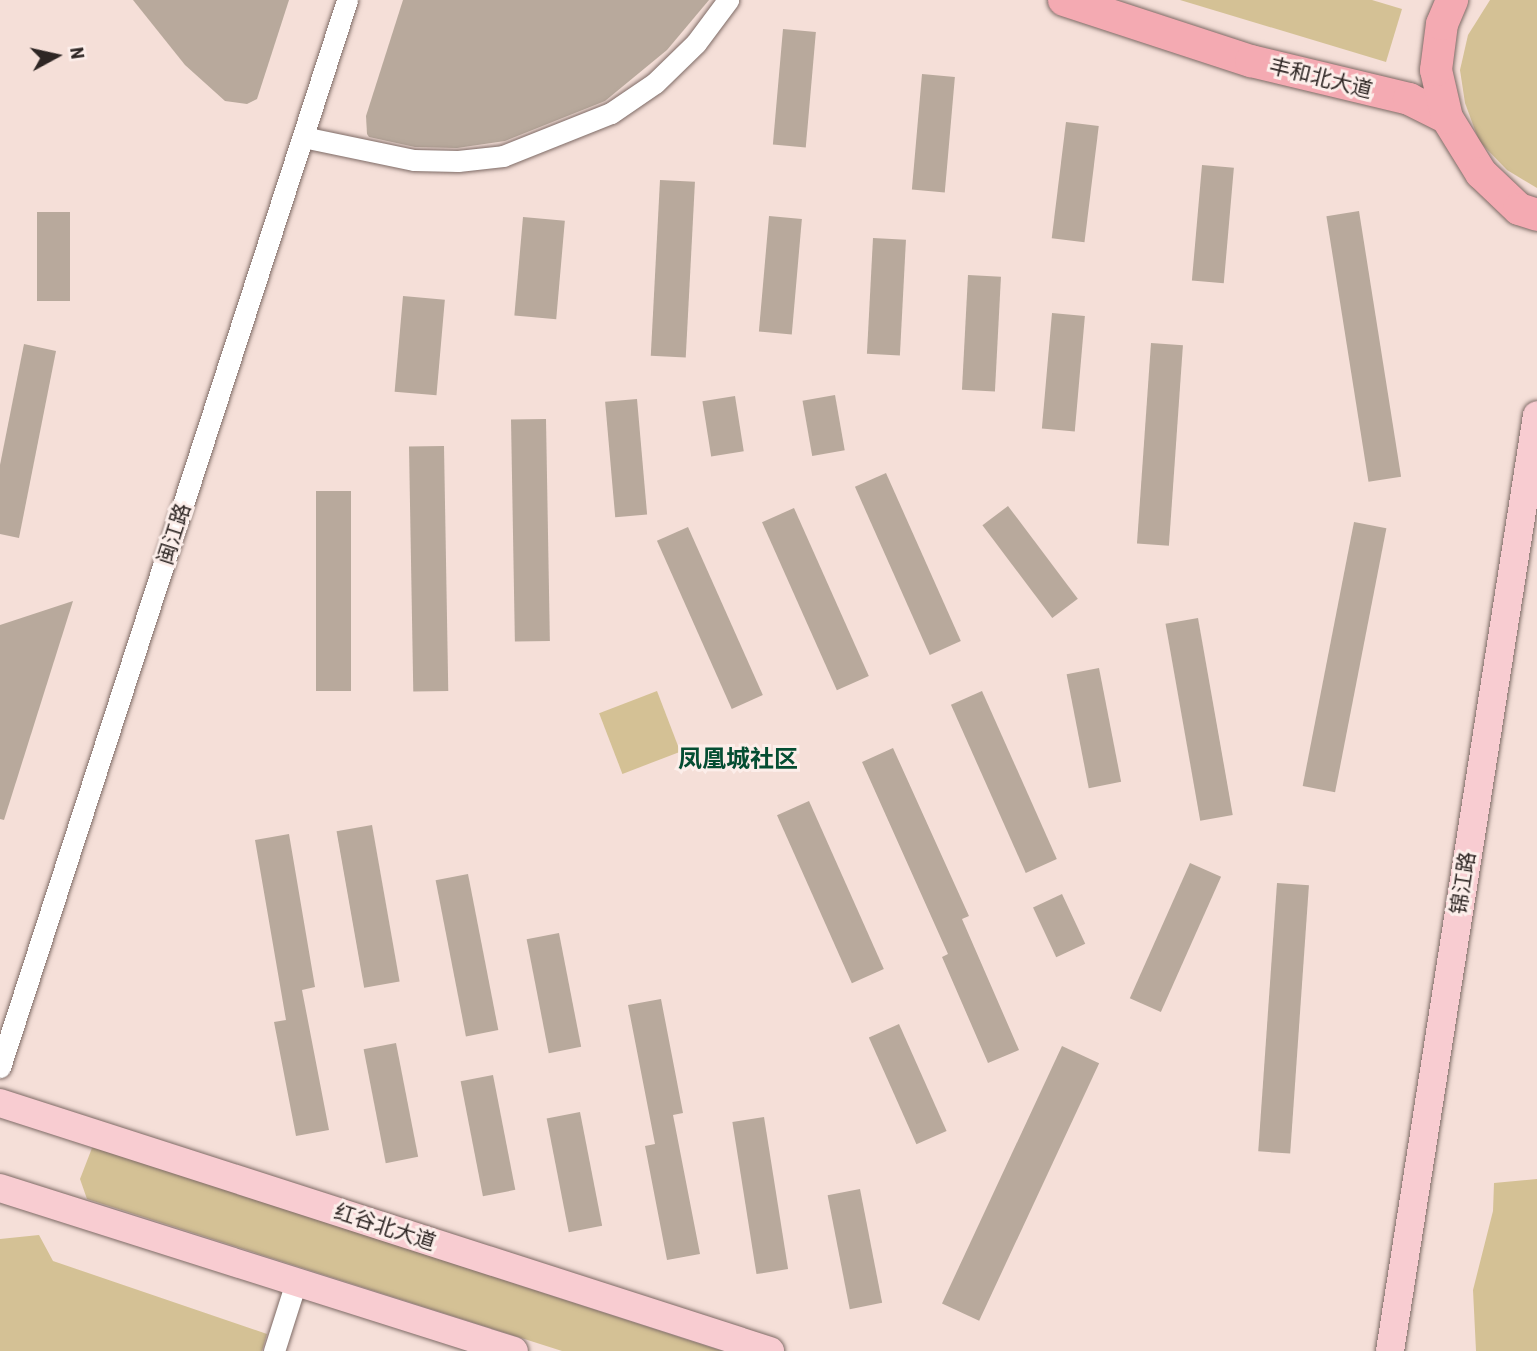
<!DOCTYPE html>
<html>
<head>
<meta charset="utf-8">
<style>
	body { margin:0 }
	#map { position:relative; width:1537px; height:1351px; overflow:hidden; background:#f5dfd8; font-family:"Roboto Condensed","Noto Sans SC",sans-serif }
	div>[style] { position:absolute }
	.green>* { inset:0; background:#d4c195; transform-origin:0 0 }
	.building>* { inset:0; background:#b8a99c; transform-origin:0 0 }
	.roads { filter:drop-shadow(0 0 2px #7d6a65) drop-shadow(0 0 2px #7d6a65) }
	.minor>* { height:21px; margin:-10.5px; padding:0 10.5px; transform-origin:10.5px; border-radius:10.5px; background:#fff }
	.major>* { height:28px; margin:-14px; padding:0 14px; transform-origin:14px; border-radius:14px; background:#f8ccd1 }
	.highway>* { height:32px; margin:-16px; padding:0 16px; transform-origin:16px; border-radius:16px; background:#f4aab2 }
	span { translate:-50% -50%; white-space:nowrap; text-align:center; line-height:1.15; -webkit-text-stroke:6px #fceeea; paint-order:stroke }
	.street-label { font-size:21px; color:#2e2624 }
	.quarter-label { font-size:24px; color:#044d32; font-weight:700 }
	.north { position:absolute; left:21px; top:21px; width:70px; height:70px; -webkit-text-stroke:5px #fceeea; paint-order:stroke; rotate:82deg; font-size:19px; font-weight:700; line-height:28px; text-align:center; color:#2e2624 }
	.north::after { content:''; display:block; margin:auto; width:24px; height:32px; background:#2e2624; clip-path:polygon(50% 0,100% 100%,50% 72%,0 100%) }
</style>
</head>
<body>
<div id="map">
	<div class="green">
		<div style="clip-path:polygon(1180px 0,1372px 0,1402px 9px,1386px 62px)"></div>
		<div style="clip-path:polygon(1490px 0,1537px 0,1537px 188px,1507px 170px,1479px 141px,1465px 103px,1460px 70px,1468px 35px)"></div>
		<div style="left:657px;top:691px;width:65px;height:62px;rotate:69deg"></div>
		<div style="clip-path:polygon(99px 1145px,122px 1156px,722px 1351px,562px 1351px,87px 1199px,80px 1179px,92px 1148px)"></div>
		<div style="clip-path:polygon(1537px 1179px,1537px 1351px,1476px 1351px,1473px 1290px,1493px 1211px,1494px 1183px)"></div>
		<div style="clip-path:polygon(39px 1235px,53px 1261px,267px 1334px,262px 1351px,0 1351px,0 1239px)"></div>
	</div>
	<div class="building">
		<div style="clip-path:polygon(133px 0,289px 0,257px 99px,247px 104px,225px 101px,185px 65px)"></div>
		<div style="clip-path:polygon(403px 0,709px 0,667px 50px,605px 101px,505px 141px,457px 148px,415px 147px,369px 137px,367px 134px,366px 116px)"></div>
		<div style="left:783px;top:29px;width:33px;height:116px;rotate:5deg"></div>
		<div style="left:922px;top:74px;width:33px;height:116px;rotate:5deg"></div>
		<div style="left:1066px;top:122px;width:33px;height:117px;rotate:7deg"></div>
		<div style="left:1202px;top:165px;width:32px;height:116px;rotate:5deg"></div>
		<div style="left:660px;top:180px;width:35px;height:176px;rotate:3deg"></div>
		<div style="left:1359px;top:211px;width:269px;height:33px;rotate:81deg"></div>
		<div style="left:37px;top:212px;width:33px;height:89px"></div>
		<div style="left:769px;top:216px;width:33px;height:116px;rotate:5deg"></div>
		<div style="left:523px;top:217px;width:42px;height:99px;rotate:5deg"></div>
		<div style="left:873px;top:238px;width:33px;height:116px;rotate:3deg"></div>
		<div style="left:968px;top:275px;width:33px;height:115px;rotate:3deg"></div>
		<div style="left:403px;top:296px;width:42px;height:96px;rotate:5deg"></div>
		<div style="left:1052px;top:313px;width:33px;height:116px;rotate:5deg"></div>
		<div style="left:1151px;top:343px;width:32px;height:201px;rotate:4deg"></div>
		<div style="clip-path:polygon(24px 344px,56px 351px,19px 538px,0 534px,0 465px)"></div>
		<div style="left:835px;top:395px;width:56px;height:33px;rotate:80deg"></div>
		<div style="left:735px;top:396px;width:56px;height:33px;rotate:81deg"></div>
		<div style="left:637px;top:399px;width:116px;height:32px;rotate:85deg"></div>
		<div style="left:546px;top:419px;width:222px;height:35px;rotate:89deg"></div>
		<div style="left:444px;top:446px;width:245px;height:35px;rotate:89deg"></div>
		<div style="left:886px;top:473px;width:184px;height:34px;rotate:66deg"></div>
		<div style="left:316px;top:491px;width:35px;height:200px"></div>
		<div style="left:1008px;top:506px;width:116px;height:32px;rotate:53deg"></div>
		<div style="left:794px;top:508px;width:184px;height:35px;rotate:66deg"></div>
		<div style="left:1354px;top:522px;width:33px;height:269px;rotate:11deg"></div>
		<div style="left:688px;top:527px;width:184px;height:34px;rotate:66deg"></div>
		<div style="clip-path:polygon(73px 601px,4px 820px,0 819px,0 625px)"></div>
		<div style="left:1198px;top:618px;width:200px;height:33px;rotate:80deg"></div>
		<div style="left:1099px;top:668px;width:116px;height:33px;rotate:79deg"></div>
		<div style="left:982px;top:691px;width:184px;height:34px;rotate:66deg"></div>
		<div style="clip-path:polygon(893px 748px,969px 916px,962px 919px,1019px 1050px,988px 1063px,942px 957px,948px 954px,862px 762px)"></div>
		<div style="left:809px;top:801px;width:184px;height:35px;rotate:66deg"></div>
		<div style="left:372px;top:825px;width:159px;height:36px;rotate:80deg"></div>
		<div style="clip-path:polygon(289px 834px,315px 987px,302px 990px,329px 1130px,296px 1136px,274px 1022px,286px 1020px,255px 840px)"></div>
		<div style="left:1190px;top:863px;width:34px;height:148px;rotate:24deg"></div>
		<div style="left:468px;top:874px;width:159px;height:33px;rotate:79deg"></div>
		<div style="left:1277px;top:883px;width:32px;height:269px;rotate:4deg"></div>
		<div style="left:1062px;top:894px;width:55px;height:32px;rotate:65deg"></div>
		<div style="left:559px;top:933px;width:116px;height:33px;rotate:79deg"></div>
		<div style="clip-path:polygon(661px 999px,683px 1113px,673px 1115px,700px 1254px,667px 1260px,645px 1146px,655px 1144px,628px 1005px)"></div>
		<div style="left:899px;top:1024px;width:117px;height:33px;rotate:66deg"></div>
		<div style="left:396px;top:1043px;width:116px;height:33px;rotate:79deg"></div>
		<div style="left:1062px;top:1046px;width:41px;height:284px;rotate:25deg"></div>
		<div style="left:493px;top:1075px;width:117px;height:33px;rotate:79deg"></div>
		<div style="left:580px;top:1112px;width:116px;height:34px;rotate:79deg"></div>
		<div style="left:764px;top:1117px;width:154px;height:32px;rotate:81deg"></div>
		<div style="left:860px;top:1189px;width:116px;height:33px;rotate:79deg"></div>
	</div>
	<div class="roads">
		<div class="minor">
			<div style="left:303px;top:137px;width:113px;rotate:11.7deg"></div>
			<div style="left:414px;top:160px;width:44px;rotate:1.3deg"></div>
			<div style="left:458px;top:161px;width:45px;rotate:-6.3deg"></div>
			<div style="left:503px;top:156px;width:116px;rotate:-21.7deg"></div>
			<div style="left:611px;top:113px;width:53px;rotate:-34.3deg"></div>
			<div style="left:655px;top:83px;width:57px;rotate:-44.3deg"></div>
			<div style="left:696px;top:43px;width:54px;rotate:-53.3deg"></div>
			<div style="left:0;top:1067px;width:1122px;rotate:-71.98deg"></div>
			<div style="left:274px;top:1351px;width:72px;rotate:-72.3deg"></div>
		</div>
		<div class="major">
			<div style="left:0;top:1103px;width:809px;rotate:17.85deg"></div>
			<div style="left:0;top:1188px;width:539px;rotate:17.59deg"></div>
			<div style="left:1390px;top:1351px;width:947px;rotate:-81.07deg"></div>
		</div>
		<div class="highway">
			<div style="left:1064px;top:0;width:197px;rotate:18.1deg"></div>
			<div style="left:1251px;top:61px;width:163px;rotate:13.5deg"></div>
			<div style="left:1409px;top:99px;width:42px;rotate:26.6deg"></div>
			<div style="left:1447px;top:118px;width:65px;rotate:58.3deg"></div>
			<div style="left:1481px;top:173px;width:52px;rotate:43.5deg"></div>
			<div style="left:1519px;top:209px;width:19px;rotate:18deg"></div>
			<div style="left:1447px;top:118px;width:49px;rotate:-102.9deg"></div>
			<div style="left:1436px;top:70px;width:46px;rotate:-82.6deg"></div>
			<div style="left:1442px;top:24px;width:26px;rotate:-67deg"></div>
		</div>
	</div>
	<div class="street-label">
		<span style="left:1321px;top:78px;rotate:14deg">丰和北大道</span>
		<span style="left:174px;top:534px;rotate:-72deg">闽江路</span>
		<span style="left:1463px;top:883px;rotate:-81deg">锦江路</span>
		<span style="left:385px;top:1227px;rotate:18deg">红谷北大道</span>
	</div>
	<div class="quarter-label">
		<span style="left:738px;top:760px">凤凰城社区</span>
	</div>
	<div class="north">N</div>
</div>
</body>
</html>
